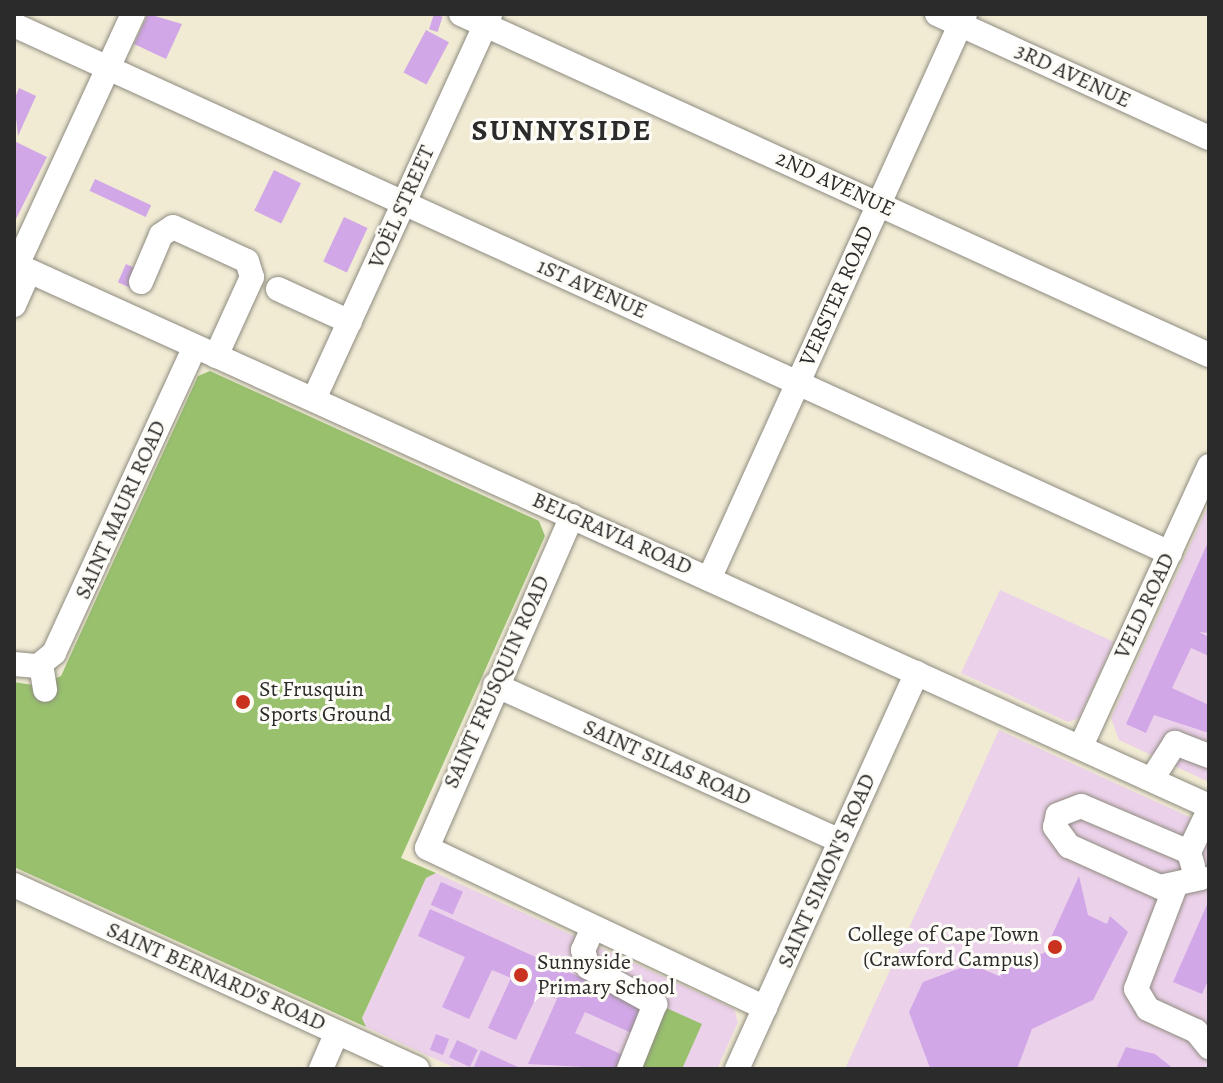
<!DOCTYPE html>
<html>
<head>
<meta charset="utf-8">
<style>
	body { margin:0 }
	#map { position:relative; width:1223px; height:1083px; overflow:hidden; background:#f1ebd4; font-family:Alegreya,serif }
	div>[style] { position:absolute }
	.built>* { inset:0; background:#ecd1ea }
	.green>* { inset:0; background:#98c06d }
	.building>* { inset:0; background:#d1a7e7; transform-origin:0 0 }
	.roads { filter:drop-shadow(0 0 2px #8e8b80) drop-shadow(0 0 2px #8e8b80) }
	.minor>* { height:24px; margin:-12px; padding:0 12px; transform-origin:12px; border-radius:12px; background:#fff }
	.dots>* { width:22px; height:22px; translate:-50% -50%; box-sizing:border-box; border:4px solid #fdfcf7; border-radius:50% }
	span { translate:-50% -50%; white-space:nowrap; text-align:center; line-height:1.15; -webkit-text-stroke:6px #fdfcf7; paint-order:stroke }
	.street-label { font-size:22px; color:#2b2b2b }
	.poi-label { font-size:22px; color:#2b2b2b }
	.left { translate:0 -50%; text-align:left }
	.right { translate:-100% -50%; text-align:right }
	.district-label { font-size:30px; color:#2b2b2b; font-weight:700; letter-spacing:2px }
	.frame { position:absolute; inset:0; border:16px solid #2b2b2b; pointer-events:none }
</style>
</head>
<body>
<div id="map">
	<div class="built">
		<div style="clip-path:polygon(1209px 504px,1209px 782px,1119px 740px,1111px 718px)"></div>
		<div style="clip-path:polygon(1000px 590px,1114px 642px,1079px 718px,1068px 722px,961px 673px)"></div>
		<div style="clip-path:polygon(999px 730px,1209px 826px,1209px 1069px,845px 1069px)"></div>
		<div style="clip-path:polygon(436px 873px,734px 1009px,738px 1022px,717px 1069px,457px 1069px,366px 1027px,362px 1018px,426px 878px)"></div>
	</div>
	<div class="green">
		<div style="clip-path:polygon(210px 371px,539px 521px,545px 536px,401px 858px,436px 873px,426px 878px,362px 1018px,366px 1027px,14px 867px,14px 682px,39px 686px,61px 676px,198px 376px)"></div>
		<div style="clip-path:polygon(662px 1006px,702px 1024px,682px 1069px,634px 1069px)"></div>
	</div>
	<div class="building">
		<div style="clip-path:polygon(148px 14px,182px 24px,166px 59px,134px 44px)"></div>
		<div style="left:434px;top:14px;width:9px;height:16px;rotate:18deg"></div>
		<div style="left:426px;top:30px;width:26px;height:48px;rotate:28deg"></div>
		<div style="clip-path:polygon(19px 88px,36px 96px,18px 136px,14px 100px)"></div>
		<div style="clip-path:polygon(14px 141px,47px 157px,14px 223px)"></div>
		<div style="left:274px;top:170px;width:30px;height:45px;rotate:26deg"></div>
		<div style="left:95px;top:179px;width:62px;height:13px;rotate:25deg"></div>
		<div style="left:344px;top:217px;width:26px;height:49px;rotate:25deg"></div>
		<div style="left:126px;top:264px;width:17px;height:20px;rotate:24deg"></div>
		<div style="clip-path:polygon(1209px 540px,1209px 633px,1199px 632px,1209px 637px,1209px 656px,1191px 648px,1172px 688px,1209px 705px,1209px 733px,1154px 715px,1146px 733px,1126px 724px)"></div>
		<div style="clip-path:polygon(1079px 876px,1088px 915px,1107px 924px,1110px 916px,1128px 932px,1093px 1000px,1032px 1029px,1017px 1069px,930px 1068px,909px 1012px,923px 982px,971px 964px,1001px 977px,999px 971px,1044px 953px)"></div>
		<div style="left:441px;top:882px;width:24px;height:25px;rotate:24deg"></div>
		<div style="clip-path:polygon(1209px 900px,1209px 978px,1202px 994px,1173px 982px)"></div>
		<div style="clip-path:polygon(430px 909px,648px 1008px,636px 1035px,585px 1012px,575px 1033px,627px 1057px,622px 1069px,528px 1064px,557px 999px,539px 991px,516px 1040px,488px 1028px,511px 978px,492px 970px,469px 1019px,442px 1007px,465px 957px,418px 936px)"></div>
		<div style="left:436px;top:1034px;width:14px;height:17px;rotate:21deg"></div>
		<div style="left:457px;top:1040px;width:23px;height:19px;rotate:25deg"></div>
		<div style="clip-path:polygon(1126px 1047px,1155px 1054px,1174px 1069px,1116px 1069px)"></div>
		<div style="clip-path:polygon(481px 1050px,522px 1069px,473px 1069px)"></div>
	</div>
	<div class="roads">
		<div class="minor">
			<div style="left:461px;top:14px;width:822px;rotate:24.51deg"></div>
			<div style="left:937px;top:14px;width:299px;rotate:24.5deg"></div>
			<div style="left:14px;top:25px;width:1271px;rotate:24.55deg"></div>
			<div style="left:14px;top:264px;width:1312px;rotate:24.4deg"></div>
			<div style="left:17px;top:265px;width:277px;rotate:-65.2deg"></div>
			<div style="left:141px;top:282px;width:51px;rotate:-66.9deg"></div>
			<div style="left:161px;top:235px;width:14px;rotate:-34deg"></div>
			<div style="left:173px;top:227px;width:81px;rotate:24.7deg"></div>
			<div style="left:247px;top:261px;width:17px;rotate:73deg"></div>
			<div style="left:252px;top:277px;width:87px;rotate:114.5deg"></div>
			<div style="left:278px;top:289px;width:79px;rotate:24.6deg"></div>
			<div style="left:14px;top:305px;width:37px;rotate:-66deg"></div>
			<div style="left:314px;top:399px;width:423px;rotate:-65.4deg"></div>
			<div style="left:572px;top:516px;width:362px;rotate:113.6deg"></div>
			<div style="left:427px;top:848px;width:374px;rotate:25.3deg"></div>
			<div style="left:709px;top:579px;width:620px;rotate:-65.62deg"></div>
			<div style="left:14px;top:664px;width:24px;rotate:5deg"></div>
			<div style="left:38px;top:666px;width:21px;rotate:-39deg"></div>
			<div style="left:54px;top:653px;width:337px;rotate:-65.3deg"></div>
			<div style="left:41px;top:664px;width:26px;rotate:81deg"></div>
			<div style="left:495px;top:685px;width:377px;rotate:24.3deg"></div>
			<div style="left:1081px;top:746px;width:308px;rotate:-65.4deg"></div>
			<div style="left:1152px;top:779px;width:43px;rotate:-57.4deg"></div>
			<div style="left:1175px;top:743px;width:36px;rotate:21deg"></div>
			<div style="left:1189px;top:852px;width:117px;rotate:-156.9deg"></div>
			<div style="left:1081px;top:806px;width:25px;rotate:159deg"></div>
			<div style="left:1058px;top:815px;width:12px;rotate:104deg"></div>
			<div style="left:1055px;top:827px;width:24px;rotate:54deg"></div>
			<div style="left:1069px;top:846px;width:100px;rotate:24.3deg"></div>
			<div style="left:1160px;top:887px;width:42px;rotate:-12.4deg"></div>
			<div style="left:1193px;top:866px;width:15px;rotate:-106deg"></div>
			<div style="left:1189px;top:852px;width:47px;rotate:-64.5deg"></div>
			<div style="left:14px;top:885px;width:443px;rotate:24.5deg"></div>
			<div style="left:1175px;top:887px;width:109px;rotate:110.9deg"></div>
			<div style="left:1136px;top:989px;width:23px;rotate:59deg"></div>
			<div style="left:1148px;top:1009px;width:53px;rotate:24.6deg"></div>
			<div style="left:1196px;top:1031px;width:21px;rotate:51deg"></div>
			<div style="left:592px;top:930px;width:22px;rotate:114deg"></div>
			<div style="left:583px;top:950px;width:18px;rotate:74deg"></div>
			<div style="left:588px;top:967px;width:77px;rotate:28.9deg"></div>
			<div style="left:655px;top:1004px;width:70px;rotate:111.8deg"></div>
			<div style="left:321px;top:1069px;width:40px;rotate:-66.6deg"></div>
			<div style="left:737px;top:1069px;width:435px;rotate:-65.6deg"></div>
		</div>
	</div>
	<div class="dots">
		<div style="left:243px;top:702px;background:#c8321e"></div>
		<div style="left:1055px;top:947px;background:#c8321e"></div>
		<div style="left:521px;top:975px;background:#c8321e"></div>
	</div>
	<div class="street-label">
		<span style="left:1073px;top:76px;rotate:25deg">3RD AVENUE</span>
		<span style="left:835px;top:184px;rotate:25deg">2ND AVENUE</span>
		<span style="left:402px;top:207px;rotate:-66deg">VOËL STREET</span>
		<span style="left:592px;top:289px;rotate:24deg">1ST AVENUE</span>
		<span style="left:837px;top:296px;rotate:-66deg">VERSTER ROAD</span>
		<span style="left:121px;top:510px;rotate:-66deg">SAINT MAURI ROAD</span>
		<span style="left:612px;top:534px;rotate:24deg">BELGRAVIA ROAD</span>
		<span style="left:1145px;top:606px;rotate:-65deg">VELD ROAD</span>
		<span style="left:497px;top:682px;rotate:-66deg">SAINT FRUSQUIN ROAD</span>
		<span style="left:667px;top:763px;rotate:24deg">SAINT SILAS ROAD</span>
		<span style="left:827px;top:871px;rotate:-66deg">SAINT SIMON'S ROAD</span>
		<span style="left:216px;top:977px;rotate:24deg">SAINT BERNARD'S ROAD</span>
	</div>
	<div class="poi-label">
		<span class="left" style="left:259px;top:702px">St Frusquin<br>Sports Ground</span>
		<span class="right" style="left:1039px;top:947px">College of Cape Town<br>(Crawford Campus)</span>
		<span class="left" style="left:537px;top:975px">Sunnyside<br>Primary School</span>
	</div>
	<div class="district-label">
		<span style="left:562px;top:130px">SUNNYSIDE</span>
	</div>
	<div class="frame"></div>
</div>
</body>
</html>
